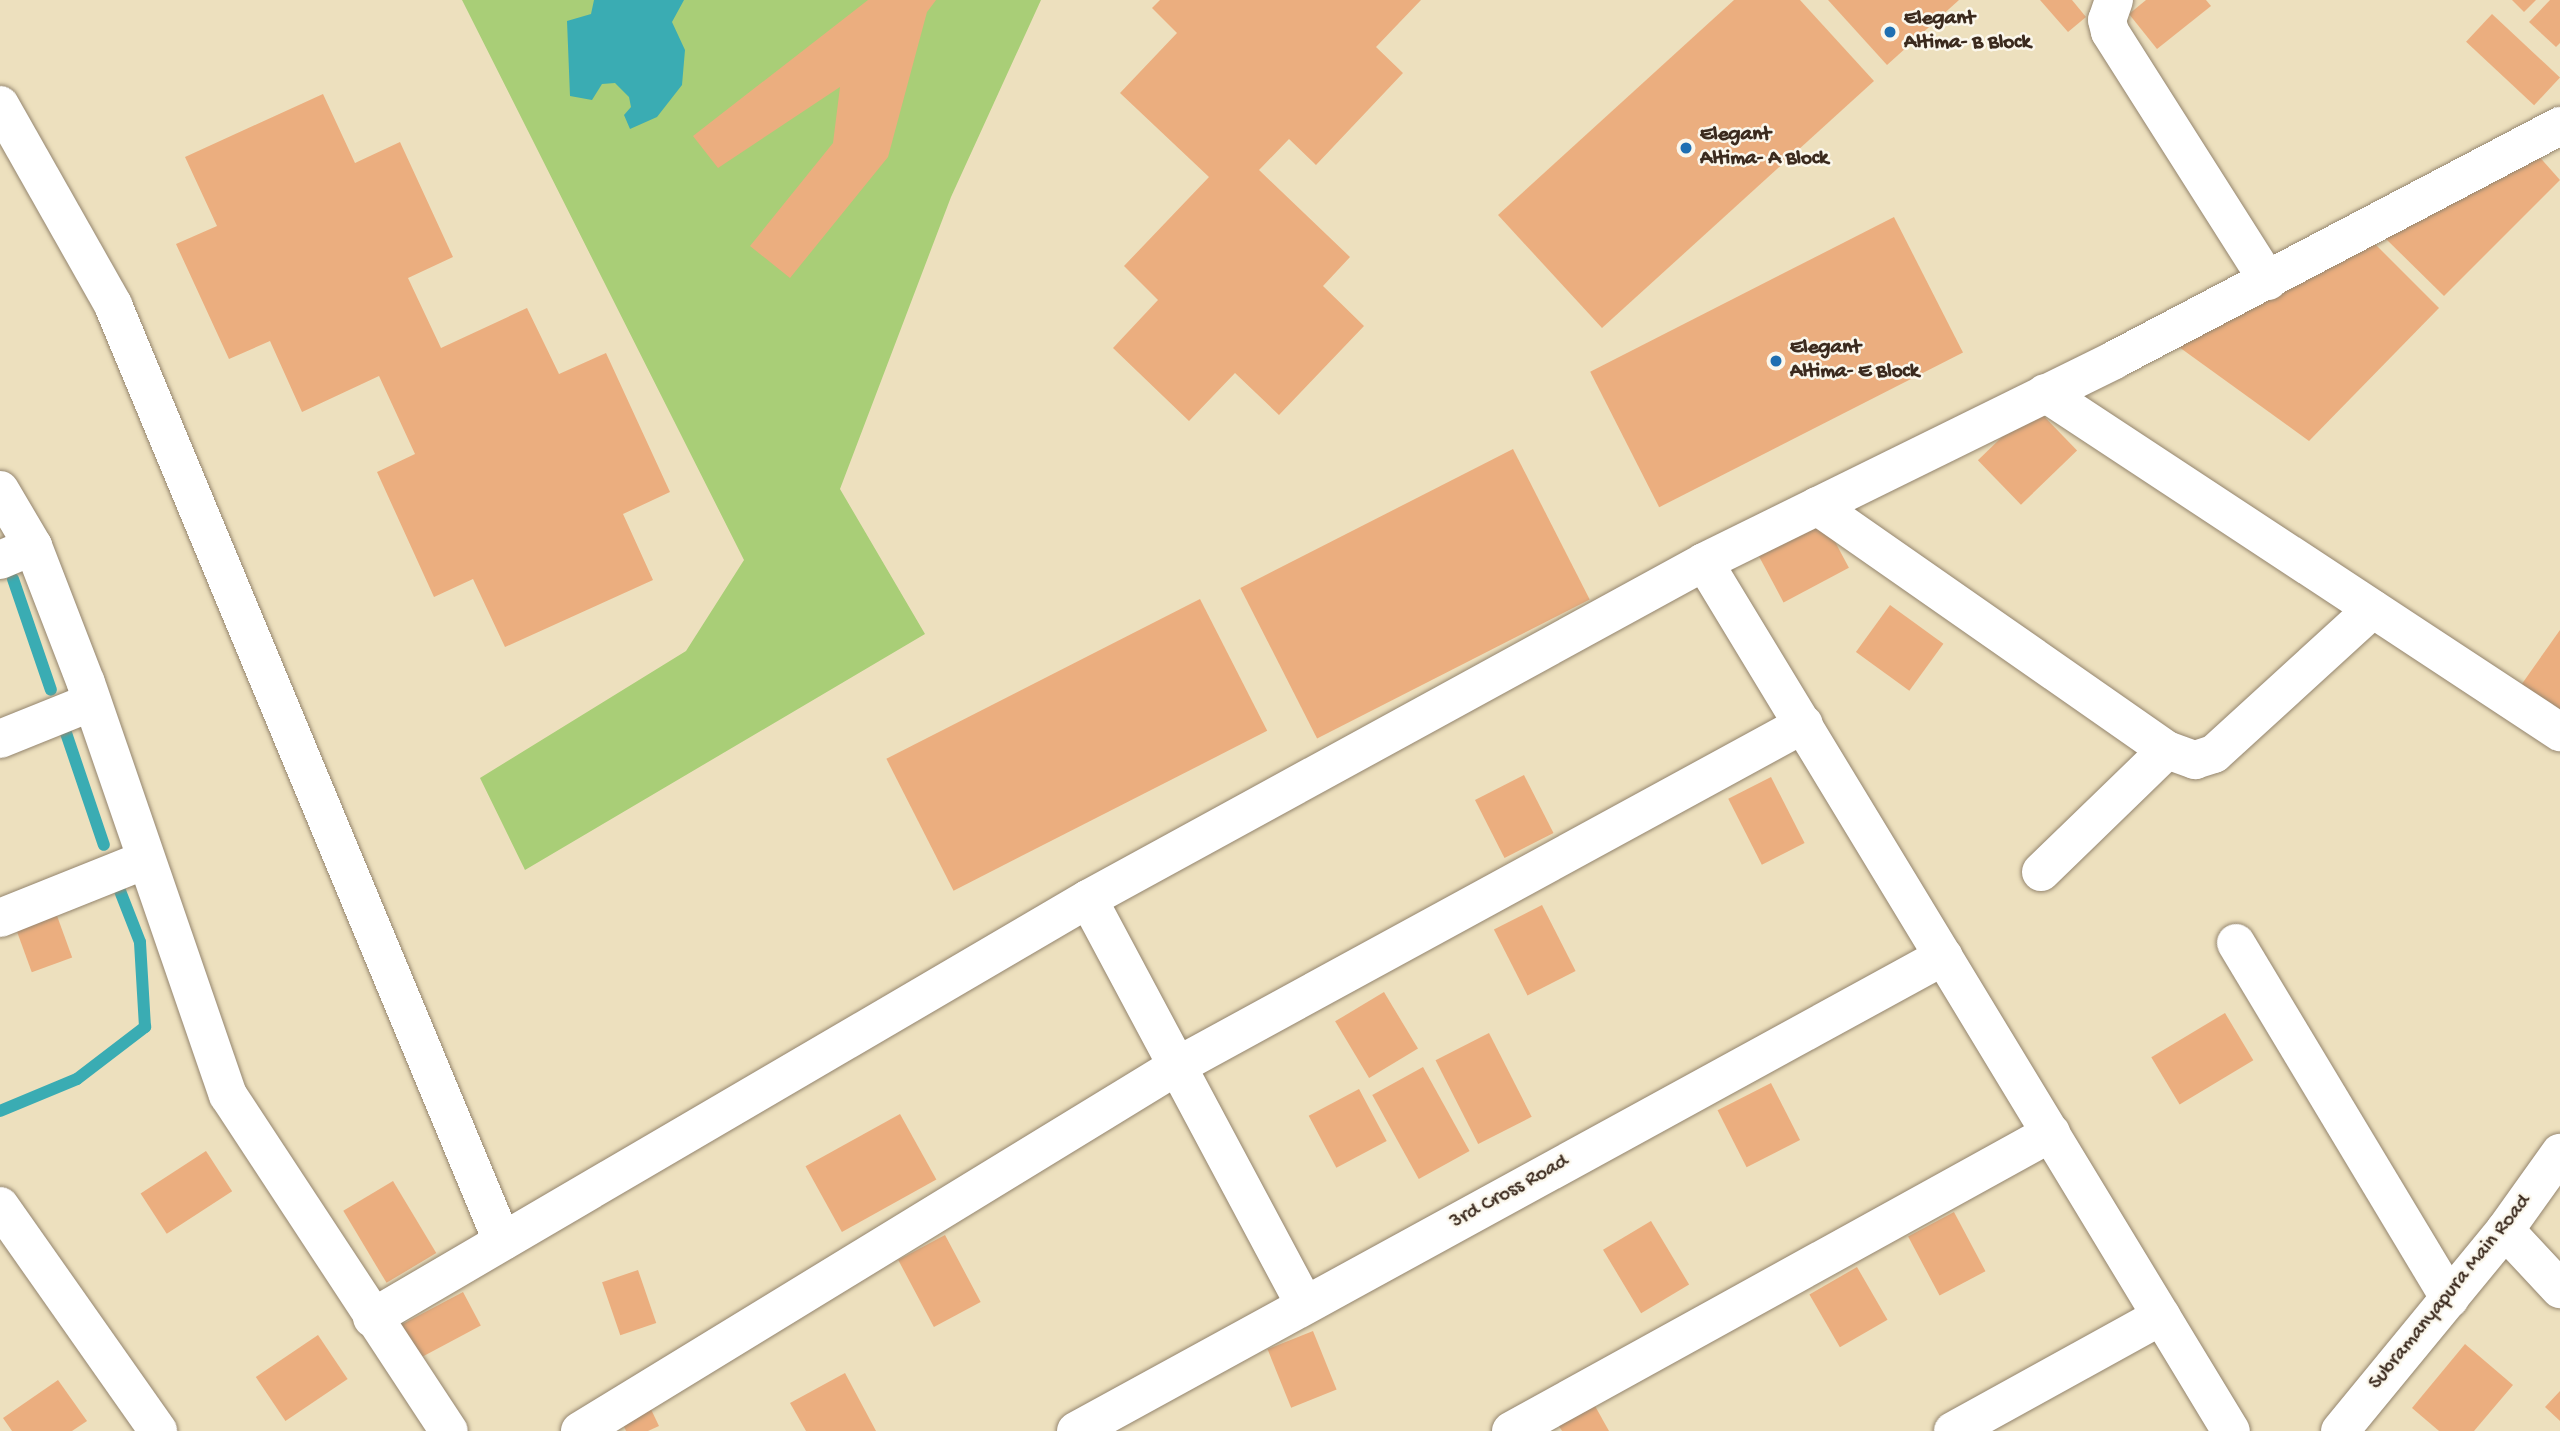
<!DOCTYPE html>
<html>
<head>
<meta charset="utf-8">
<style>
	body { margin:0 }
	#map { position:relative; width:2560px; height:1431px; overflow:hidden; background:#ede0be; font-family:"Gochi Hand",sans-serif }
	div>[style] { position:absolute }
	.green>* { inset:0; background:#a9ce77 }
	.water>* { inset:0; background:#3aacb3 }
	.stream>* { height:12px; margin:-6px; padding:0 6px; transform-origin:6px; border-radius:6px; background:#3aacb3 }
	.building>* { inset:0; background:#ebae7f; transform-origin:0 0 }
	.roads { filter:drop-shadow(0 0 2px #94856e) drop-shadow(0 0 2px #94856e) }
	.minor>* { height:38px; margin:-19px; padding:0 19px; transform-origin:19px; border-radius:19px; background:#fff }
	.dots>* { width:19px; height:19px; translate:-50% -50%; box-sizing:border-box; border:4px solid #fbf7ec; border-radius:50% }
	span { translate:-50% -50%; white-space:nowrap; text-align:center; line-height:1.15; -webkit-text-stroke:5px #fbf7ec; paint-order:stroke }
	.poi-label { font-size:21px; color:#3b2a1e; font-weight:700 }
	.left { translate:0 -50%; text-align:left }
	.street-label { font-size:21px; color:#3b2a1e }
</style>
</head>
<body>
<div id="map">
	<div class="green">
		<div style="clip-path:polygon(462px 0,1041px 0,951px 197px,840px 489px,925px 634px,525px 870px,480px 778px,686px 651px,744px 560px)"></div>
	</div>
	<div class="water">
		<div style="clip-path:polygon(594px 0,684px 0,672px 22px,685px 50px,682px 85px,657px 117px,630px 129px,624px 115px,631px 107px,629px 97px,615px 83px,602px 84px,592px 100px,570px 96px,567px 21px,591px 14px)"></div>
	</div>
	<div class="stream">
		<div style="left:13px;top:579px;width:117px;rotate:71.1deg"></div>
		<div style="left:66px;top:733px;width:118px;rotate:71.3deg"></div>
		<div style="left:0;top:1111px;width:83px;rotate:-22.6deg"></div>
		<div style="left:77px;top:1079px;width:86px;rotate:-37.4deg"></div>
		<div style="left:145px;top:1027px;width:85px;rotate:-93.4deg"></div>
		<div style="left:140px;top:942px;width:55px;rotate:-111.4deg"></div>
	</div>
	<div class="building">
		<div style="clip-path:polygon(868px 0,936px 0,927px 12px,888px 157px,790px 278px,750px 246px,833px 143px,840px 87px,718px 168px,693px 136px)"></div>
		<div style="clip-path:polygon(1160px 0,1421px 0,1376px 47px,1403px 73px,1316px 165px,1289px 139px,1259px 170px,1350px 257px,1323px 286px,1364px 326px,1279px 415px,1235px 373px,1189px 421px,1113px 348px,1158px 300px,1124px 266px,1209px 177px,1120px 93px,1177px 33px,1152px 8px)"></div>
		<div style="clip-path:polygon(1734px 0,1800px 0,1874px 81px,1602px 328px,1498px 215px)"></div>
		<div style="clip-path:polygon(1828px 0,1959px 0,1887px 65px)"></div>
		<div style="clip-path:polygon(2040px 0,2072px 0,2086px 17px,2068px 32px)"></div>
		<div style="clip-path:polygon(2146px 0,2206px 0,2211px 6px,2157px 49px,2129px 14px)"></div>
		<div style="clip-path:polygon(2512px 0,2536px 0,2524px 12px)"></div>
		<div style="clip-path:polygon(2550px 0,2560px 0,2560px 43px,2556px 47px,2529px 22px)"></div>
		<div style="left:2492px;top:14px;width:93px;height:38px;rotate:43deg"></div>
		<div style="clip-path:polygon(323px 94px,355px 163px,400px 142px,453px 257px,408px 278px,441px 348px,527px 308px,559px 374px,606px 353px,670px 492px,623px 514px,653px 580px,505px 647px,473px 579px,434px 597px,377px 472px,415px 454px,379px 376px,302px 412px,270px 341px,229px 359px,176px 244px,217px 226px,185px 157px)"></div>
		<div style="clip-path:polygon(2535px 152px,2560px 180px,2444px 296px,2383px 236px)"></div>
		<div style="left:1894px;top:217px;width:152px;height:341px;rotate:63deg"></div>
		<div style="clip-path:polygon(2367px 236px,2439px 308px,2309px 441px,2179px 347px)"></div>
		<div style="left:2034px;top:406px;width:62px;height:78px;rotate:46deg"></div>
		<div style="left:1513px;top:449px;width:169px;height:306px;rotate:63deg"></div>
		<div style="left:1824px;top:521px;width:53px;height:74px;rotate:62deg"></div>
		<div style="left:1200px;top:599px;width:148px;height:352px;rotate:63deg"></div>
		<div style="left:1890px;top:605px;width:66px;height:58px;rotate:36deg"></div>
		<div style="clip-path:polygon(2560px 630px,2560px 717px,2519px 688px)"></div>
		<div style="left:1524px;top:775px;width:65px;height:55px;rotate:63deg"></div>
		<div style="left:1771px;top:777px;width:74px;height:48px;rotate:63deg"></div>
		<div style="left:52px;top:902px;width:59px;height:43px;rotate:70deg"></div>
		<div style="left:1542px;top:905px;width:74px;height:54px;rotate:63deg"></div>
		<div style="left:1384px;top:992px;width:66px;height:57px;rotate:59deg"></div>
		<div style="left:2225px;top:1013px;width:55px;height:86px;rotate:59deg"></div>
		<div style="left:1489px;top:1033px;width:94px;height:60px;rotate:63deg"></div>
		<div style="left:1423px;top:1067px;width:96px;height:58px;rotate:61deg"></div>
		<div style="left:1771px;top:1083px;width:64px;height:60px;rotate:63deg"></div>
		<div style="left:1359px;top:1089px;width:59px;height:57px;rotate:62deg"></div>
		<div style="left:900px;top:1114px;width:75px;height:108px;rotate:61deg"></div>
		<div style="left:206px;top:1151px;width:48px;height:78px;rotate:57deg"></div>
		<div style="left:393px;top:1181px;width:84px;height:58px;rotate:59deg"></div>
		<div style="left:1954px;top:1212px;width:67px;height:52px;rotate:62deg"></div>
		<div style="left:1651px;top:1221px;width:74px;height:56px;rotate:59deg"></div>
		<div style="left:945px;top:1235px;width:76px;height:53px;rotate:62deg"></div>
		<div style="left:1857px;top:1267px;width:61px;height:55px;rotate:60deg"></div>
		<div style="left:638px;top:1270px;width:56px;height:38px;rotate:71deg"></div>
		<div style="left:463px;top:1292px;width:38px;height:78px;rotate:62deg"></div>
		<div style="left:1313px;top:1331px;width:63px;height:49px;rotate:68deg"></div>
		<div style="left:318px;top:1335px;width:53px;height:75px;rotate:56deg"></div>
		<div style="clip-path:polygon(2465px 1344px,2513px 1385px,2474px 1431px,2439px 1431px,2412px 1408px)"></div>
		<div style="clip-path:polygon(845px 1373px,876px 1431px,806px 1431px,790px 1403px)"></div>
		<div style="clip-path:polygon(58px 1380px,87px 1421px,72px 1431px,12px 1431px,3px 1418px)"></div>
		<div style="clip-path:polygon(2560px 1391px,2560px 1421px,2545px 1407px)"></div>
		<div style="clip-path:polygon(647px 1401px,659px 1426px,648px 1431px,626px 1431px,619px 1416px)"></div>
		<div style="clip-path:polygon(1595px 1406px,1609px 1431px,1562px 1431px,1559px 1426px)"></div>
	</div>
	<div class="roads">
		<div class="minor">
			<div style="left:2114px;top:0;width:21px;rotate:109deg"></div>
			<div style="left:2107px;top:20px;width:12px;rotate:76deg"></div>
			<div style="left:2110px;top:32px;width:295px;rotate:57.6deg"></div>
			<div style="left:0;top:105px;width:230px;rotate:60.5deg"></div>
			<div style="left:113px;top:305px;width:1014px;rotate:67.43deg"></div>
			<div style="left:2045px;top:393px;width:617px;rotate:33.36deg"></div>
			<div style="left:0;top:490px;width:65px;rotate:59.5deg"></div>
			<div style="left:33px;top:546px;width:147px;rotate:68.9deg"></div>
			<div style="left:86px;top:683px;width:436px;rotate:71deg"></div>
			<div style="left:228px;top:1095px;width:402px;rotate:56.7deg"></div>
			<div style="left:1817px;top:506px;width:427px;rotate:34.9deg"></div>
			<div style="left:2167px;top:750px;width:30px;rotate:20deg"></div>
			<div style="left:2195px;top:760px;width:20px;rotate:-18deg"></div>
			<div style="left:2214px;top:754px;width:215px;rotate:-42.4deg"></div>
			<div style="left:0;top:560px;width:36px;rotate:-23deg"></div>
			<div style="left:1704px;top:562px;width:1016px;rotate:58.77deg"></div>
			<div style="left:0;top:739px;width:99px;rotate:-21.9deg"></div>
			<div style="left:2041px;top:872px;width:175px;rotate:-44.1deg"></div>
			<div style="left:1088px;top:899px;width:460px;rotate:61.9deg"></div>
			<div style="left:0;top:918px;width:156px;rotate:-21.8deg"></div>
			<div style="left:2236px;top:943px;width:415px;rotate:59deg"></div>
			<div style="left:0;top:1206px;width:275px;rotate:54.9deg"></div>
			<div style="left:2505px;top:1230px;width:81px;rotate:47deg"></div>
			<div style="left:372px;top:1318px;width:830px;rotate:-30.34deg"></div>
			<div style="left:1088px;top:899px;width:702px;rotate:-28.68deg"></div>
			<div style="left:1704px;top:562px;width:457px;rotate:-26.2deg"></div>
			<div style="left:2114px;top:360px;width:504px;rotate:-27.68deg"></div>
			<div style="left:580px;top:1431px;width:700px;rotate:-31.44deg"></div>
			<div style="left:1177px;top:1066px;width:714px;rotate:-28.61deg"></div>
			<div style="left:1076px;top:1431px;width:989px;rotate:-28.69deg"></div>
			<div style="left:1511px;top:1431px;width:617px;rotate:-28.89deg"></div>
			<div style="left:1953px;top:1431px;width:238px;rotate:-28.9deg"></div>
			<div style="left:2340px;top:1431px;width:260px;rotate:-50.6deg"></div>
			<div style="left:2505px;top:1230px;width:95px;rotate:-54.5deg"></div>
		</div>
	</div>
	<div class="dots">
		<div style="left:1890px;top:32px;background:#1f6fb2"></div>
		<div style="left:1686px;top:148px;background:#1f6fb2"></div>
		<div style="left:1776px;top:361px;background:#1f6fb2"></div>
	</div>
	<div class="poi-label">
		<span class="left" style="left:1904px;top:32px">Elegant<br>Altima- B Block</span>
		<span class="left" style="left:1700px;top:148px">Elegant<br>Altima- A Block</span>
		<span class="left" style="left:1790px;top:361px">Elegant<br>Altima- E Block</span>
	</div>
	<div class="street-label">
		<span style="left:1510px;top:1193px;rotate:-29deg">3rd Cross Road</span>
		<span style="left:2451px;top:1293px;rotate:-51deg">Subramanyapura Main Road</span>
	</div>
</div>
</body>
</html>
